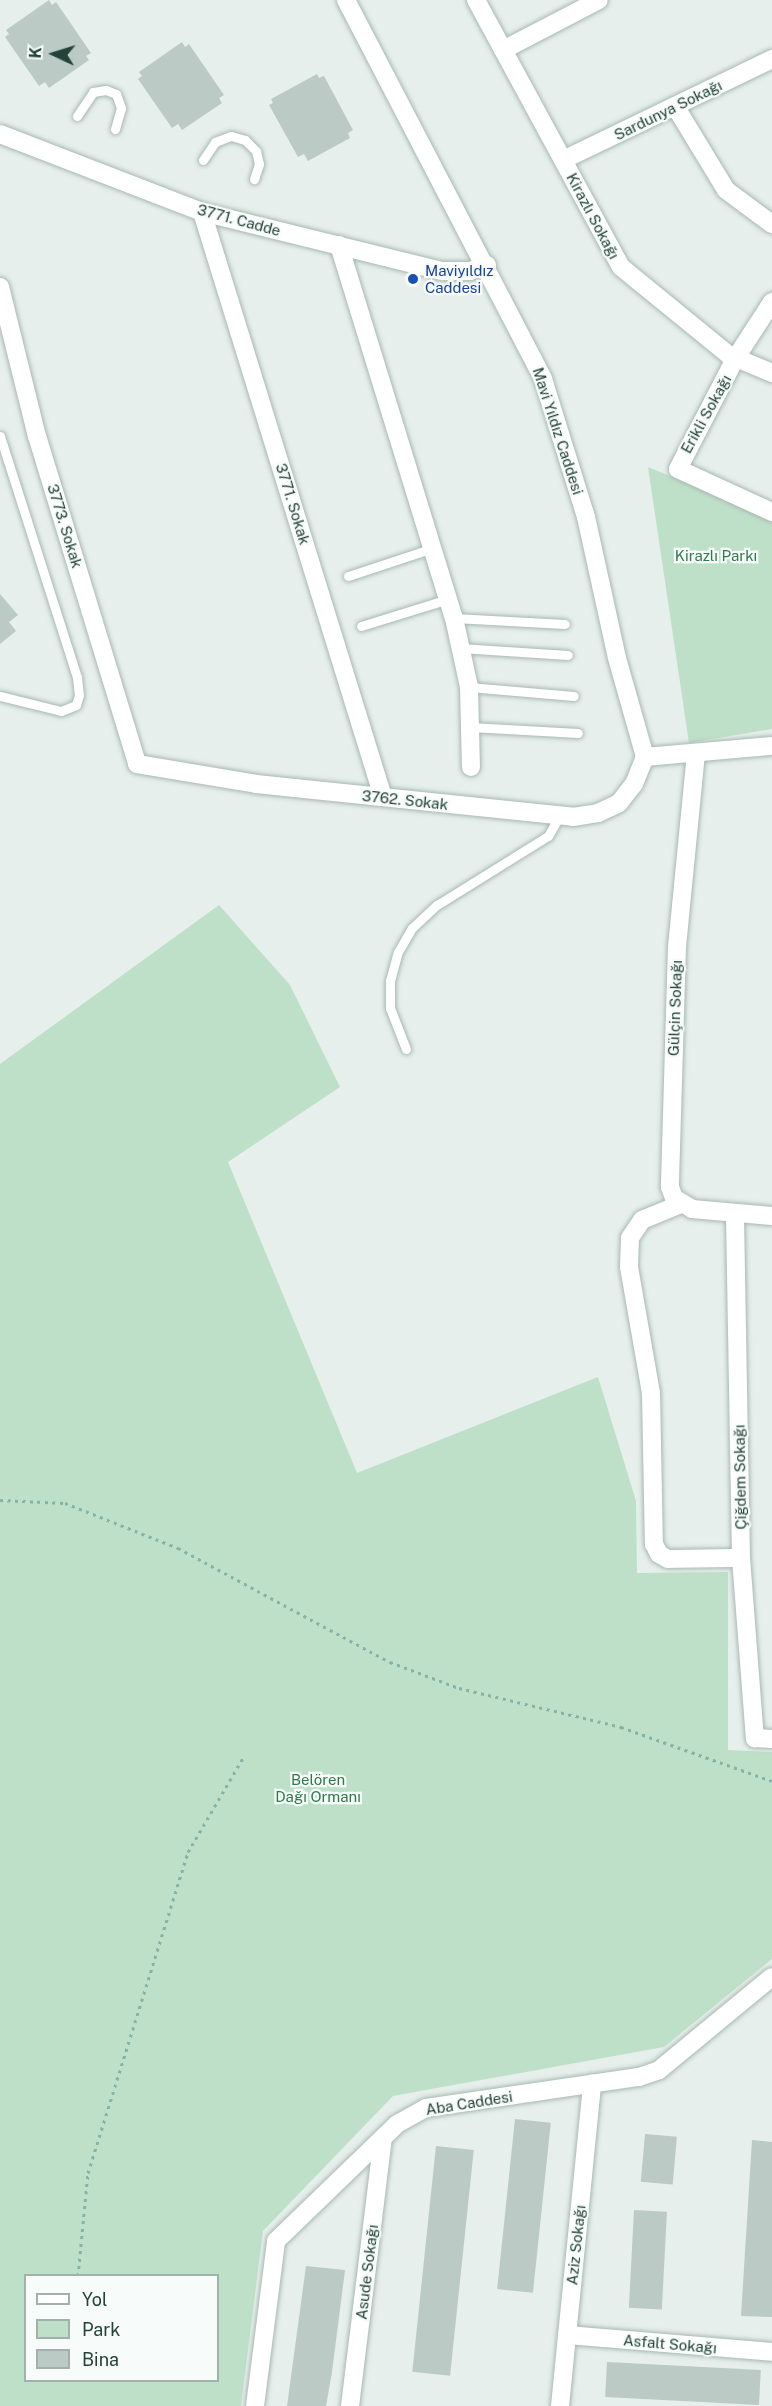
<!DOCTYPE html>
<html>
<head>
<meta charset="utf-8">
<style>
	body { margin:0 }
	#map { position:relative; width:772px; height:2406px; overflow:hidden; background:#e6efeb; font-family:"Public Sans",sans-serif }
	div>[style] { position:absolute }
	.green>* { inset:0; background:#bfe0c8 }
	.building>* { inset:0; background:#bbcac4; transform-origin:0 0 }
	.path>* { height:3px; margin-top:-1.5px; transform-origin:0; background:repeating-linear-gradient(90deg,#86b3a5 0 3px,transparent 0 7.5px) }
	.roads { filter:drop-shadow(0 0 2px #a8b8b2) drop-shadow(0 0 2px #a8b8b2) }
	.lane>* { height:9px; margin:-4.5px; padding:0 4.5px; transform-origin:4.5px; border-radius:4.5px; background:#fff }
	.street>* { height:18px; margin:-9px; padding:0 9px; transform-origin:9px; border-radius:9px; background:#fff }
	.secondary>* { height:18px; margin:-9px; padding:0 9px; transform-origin:9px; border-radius:9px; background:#fff }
	.dots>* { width:16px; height:16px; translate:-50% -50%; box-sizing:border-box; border:3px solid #f7fbf9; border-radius:50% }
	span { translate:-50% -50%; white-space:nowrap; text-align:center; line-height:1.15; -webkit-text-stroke:4.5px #f7fbf9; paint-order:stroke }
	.street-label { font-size:15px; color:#24423a }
	.transit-label { font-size:15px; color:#164399 }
	.left { translate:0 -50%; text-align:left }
	.park-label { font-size:15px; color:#2d7a4b }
	.legend { position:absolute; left:24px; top:2274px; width:195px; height:108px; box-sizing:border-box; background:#f7fbf9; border:2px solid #a3b1ad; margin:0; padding:8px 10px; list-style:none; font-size:18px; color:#24423a }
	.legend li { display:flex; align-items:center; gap:12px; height:30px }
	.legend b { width:30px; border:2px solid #a3b1ad }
	.north { position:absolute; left:24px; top:24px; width:60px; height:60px; -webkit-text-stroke:4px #f7fbf9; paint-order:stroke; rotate:274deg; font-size:16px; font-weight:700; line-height:24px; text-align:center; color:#24423a }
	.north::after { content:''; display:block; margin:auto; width:21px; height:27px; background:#24423a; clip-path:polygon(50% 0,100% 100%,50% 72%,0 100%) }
</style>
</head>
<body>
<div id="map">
	<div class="green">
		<div style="clip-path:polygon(648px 467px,772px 518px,772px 729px,689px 743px)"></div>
		<div style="clip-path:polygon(evenodd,219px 905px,290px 985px,340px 1087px,228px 1162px,357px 1473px,598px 1377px,636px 1501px,637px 1573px,728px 1572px,728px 1750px,772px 1752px,772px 1959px,664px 2047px,393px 2096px,263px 2231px,241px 2406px,0 2406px,0 1064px,219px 905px,26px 2276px,218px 2276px,218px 2380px,26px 2380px,26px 2276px)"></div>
	</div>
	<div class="building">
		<div style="clip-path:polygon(49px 0,52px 5px,56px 2px,91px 53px,86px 56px,89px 60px,49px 88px,45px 82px,39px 86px,5px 37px,9px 34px,6px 30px)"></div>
		<div style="clip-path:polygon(182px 42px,185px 47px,189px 44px,224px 95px,219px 98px,222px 103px,182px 130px,178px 124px,172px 128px,138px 79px,142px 76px,139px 72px)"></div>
		<div style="clip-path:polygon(317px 74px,319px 78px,324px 76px,353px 130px,348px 133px,350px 138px,308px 161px,304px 154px,298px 157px,269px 105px,273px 103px,271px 99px)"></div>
		<div style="clip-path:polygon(0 594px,18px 615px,9px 622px,16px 631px,0 644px)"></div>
		<div style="left:515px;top:2119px;width:36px;height:171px;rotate:6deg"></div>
		<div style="left:645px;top:2134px;width:32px;height:48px;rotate:5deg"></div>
		<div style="clip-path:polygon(752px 2140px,772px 2142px,772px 2317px,741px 2316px)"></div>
		<div style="left:436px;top:2146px;width:38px;height:227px;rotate:6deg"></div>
		<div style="left:634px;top:2210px;width:33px;height:98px;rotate:3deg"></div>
		<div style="clip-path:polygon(306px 2266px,345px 2270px,332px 2372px,326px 2406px,287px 2406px)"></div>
		<div style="left:607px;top:2362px;width:154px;height:35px;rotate:3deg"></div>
	</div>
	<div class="path">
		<div style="left:0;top:1500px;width:65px;rotate:2.6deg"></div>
		<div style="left:65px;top:1503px;width:122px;rotate:21.7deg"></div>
		<div style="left:178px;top:1548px;width:241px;rotate:28.3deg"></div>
		<div style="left:390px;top:1662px;width:74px;rotate:20.6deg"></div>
		<div style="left:459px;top:1688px;width:167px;rotate:13.5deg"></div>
		<div style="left:621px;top:1727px;width:160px;rotate:19.7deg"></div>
		<div style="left:78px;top:2276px;width:103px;rotate:-84.5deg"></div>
		<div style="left:88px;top:2173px;width:336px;rotate:-72.7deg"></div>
		<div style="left:188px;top:1852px;width:111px;rotate:-59.7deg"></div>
	</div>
	<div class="roads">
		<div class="lane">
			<div style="left:77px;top:116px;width:29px;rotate:-56deg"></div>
			<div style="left:93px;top:92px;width:13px;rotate:-9deg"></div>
			<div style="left:106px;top:90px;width:11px;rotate:22deg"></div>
			<div style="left:116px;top:94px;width:15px;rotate:70deg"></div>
			<div style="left:121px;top:108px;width:22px;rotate:106deg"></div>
			<div style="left:203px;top:160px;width:22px;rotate:-56deg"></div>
			<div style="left:215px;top:142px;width:17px;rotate:-21deg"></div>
			<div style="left:231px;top:136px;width:15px;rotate:16deg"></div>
			<div style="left:245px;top:140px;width:16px;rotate:45deg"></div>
			<div style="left:256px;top:151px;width:13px;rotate:77deg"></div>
			<div style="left:259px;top:164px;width:16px;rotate:108deg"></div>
			<div style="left:0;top:436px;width:253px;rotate:72.3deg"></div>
			<div style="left:77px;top:677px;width:18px;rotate:84deg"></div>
			<div style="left:79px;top:695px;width:10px;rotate:107deg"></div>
			<div style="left:76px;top:705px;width:16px;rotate:158deg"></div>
			<div style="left:61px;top:711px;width:63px;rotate:-166.2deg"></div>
			<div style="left:348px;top:576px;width:89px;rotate:-18.2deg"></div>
			<div style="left:454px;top:618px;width:111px;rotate:3.1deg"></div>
			<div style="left:361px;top:626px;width:91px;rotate:-17.2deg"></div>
			<div style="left:460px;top:648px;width:108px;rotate:3.7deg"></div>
			<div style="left:469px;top:687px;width:105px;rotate:4.9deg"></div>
			<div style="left:470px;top:727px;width:108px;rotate:3.2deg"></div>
			<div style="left:406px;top:1049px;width:44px;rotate:-111.3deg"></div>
			<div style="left:390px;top:1008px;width:27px;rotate:-90deg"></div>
			<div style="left:390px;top:981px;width:30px;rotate:-75deg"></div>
			<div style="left:398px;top:952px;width:28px;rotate:-60deg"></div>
			<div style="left:412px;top:928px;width:34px;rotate:-43deg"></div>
			<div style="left:437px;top:905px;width:131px;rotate:-31.9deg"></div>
			<div style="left:548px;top:836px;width:24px;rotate:-60deg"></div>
		</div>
		<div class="street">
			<div style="left:476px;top:0;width:304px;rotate:61.5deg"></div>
			<div style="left:621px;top:267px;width:139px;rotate:39.2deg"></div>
			<div style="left:729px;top:355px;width:47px;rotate:22.7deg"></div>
			<div style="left:503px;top:50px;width:108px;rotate:-27.5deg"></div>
			<div style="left:675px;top:106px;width:98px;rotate:58.7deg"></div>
			<div style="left:726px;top:190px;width:57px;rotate:36.5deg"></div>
			<div style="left:563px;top:160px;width:232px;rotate:-25.8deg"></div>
			<div style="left:202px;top:212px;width:612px;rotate:72.81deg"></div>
			<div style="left:339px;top:245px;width:390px;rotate:72.9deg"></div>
			<div style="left:454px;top:618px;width:71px;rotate:77.7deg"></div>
			<div style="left:469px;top:687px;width:80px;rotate:88.6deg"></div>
			<div style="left:0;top:287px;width:154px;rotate:76.1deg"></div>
			<div style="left:37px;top:436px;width:343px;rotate:73deg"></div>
			<div style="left:137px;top:764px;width:121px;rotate:9.5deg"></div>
			<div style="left:256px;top:784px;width:319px;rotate:5.9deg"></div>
			<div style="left:573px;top:817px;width:25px;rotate:-9deg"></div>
			<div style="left:598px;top:813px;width:23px;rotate:-25deg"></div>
			<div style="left:619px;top:803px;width:24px;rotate:-52deg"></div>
			<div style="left:634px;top:784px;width:29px;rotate:-68deg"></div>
			<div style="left:645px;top:757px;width:127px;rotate:-5deg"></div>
			<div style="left:772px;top:302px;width:68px;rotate:123deg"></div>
			<div style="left:735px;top:359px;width:124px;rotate:117.4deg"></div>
			<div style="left:678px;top:469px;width:103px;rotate:24.6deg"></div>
			<div style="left:696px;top:753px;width:194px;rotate:95.6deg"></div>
			<div style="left:677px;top:946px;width:241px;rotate:91.7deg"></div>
			<div style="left:670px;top:1187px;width:12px;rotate:70deg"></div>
			<div style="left:674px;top:1198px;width:21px;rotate:31deg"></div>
			<div style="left:692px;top:1209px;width:80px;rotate:5deg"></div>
			<div style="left:681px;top:1204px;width:42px;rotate:157.7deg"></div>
			<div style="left:642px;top:1220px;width:22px;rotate:124deg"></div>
			<div style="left:630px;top:1238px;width:29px;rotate:92deg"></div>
			<div style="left:629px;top:1267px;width:128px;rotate:80.1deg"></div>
			<div style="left:651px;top:1393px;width:151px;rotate:88.9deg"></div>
			<div style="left:654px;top:1544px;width:11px;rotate:63deg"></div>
			<div style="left:659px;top:1554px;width:10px;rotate:29deg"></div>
			<div style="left:668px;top:1559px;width:73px;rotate:-0.8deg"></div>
			<div style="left:735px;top:1216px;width:342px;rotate:89deg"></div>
			<div style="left:741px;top:1558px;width:181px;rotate:85.6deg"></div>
			<div style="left:755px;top:1738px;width:17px;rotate:3deg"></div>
			<div style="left:567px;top:2335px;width:206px;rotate:4.7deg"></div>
			<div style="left:350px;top:2406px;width:270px;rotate:-83deg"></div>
			<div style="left:560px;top:2406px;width:324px;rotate:-84.3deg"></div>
		</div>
		<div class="secondary">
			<div style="left:346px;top:0;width:427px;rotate:62.5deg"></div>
			<div style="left:543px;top:379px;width:145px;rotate:72.7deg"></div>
			<div style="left:586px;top:517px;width:144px;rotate:77.6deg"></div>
			<div style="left:617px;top:658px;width:103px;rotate:74.2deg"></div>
			<div style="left:0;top:134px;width:217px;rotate:21.1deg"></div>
			<div style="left:202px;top:212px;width:248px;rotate:13.8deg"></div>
			<div style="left:443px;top:271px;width:27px"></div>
			<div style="left:470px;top:271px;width:18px;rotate:-19deg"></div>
			<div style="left:255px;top:2406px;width:166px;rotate:-82.7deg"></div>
			<div style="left:276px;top:2241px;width:168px;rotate:-44deg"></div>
			<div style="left:397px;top:2124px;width:33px;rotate:-29deg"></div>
			<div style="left:426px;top:2108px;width:215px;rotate:-8.3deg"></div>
			<div style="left:639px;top:2077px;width:21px;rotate:-19deg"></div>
			<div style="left:659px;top:2070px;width:146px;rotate:-39.5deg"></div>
		</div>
	</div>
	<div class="dots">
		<div style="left:413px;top:279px;background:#1a4fb4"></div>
	</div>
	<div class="street-label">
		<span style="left:668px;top:110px;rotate:-26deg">Sardunya Sokağı</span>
		<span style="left:593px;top:216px;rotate:62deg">Kirazlı Sokağı</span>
		<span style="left:239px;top:220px;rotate:15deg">3771. Cadde</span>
		<span style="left:706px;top:414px;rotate:-61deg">Erikli Sokağı</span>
		<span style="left:558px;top:431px;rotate:72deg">Mavi Yıldız Caddesi</span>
		<span style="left:293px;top:504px;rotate:73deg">3771. Sokak</span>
		<span style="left:65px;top:526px;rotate:73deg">3773. Sokak</span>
		<span style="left:405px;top:800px;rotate:6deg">3762. Sokak</span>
		<span style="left:675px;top:1008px;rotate:-88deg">Gülçin Sokağı</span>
		<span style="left:740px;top:1477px;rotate:-91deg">Çiğdem Sokağı</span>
		<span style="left:469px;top:2103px;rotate:-9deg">Aba Caddesi</span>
		<span style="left:576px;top:2245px;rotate:-84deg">Aziz Sokağı</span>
		<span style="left:367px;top:2272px;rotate:-83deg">Asude Sokağı</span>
		<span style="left:670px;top:2344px;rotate:5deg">Asfalt Sokağı</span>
	</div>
	<div class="transit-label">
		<span class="left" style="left:425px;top:279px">Maviyıldız<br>Caddesi</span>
	</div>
	<div class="park-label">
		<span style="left:716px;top:556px">Kirazlı Parkı</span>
		<span style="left:318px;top:1788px">Belören<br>Dağı Ormanı</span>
	</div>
	<ul class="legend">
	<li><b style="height:8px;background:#fff"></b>Yol</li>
	<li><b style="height:16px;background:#bfe0c8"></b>Park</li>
	<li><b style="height:16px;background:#bbcac4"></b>Bina</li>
	</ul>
	<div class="north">K</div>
</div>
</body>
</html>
